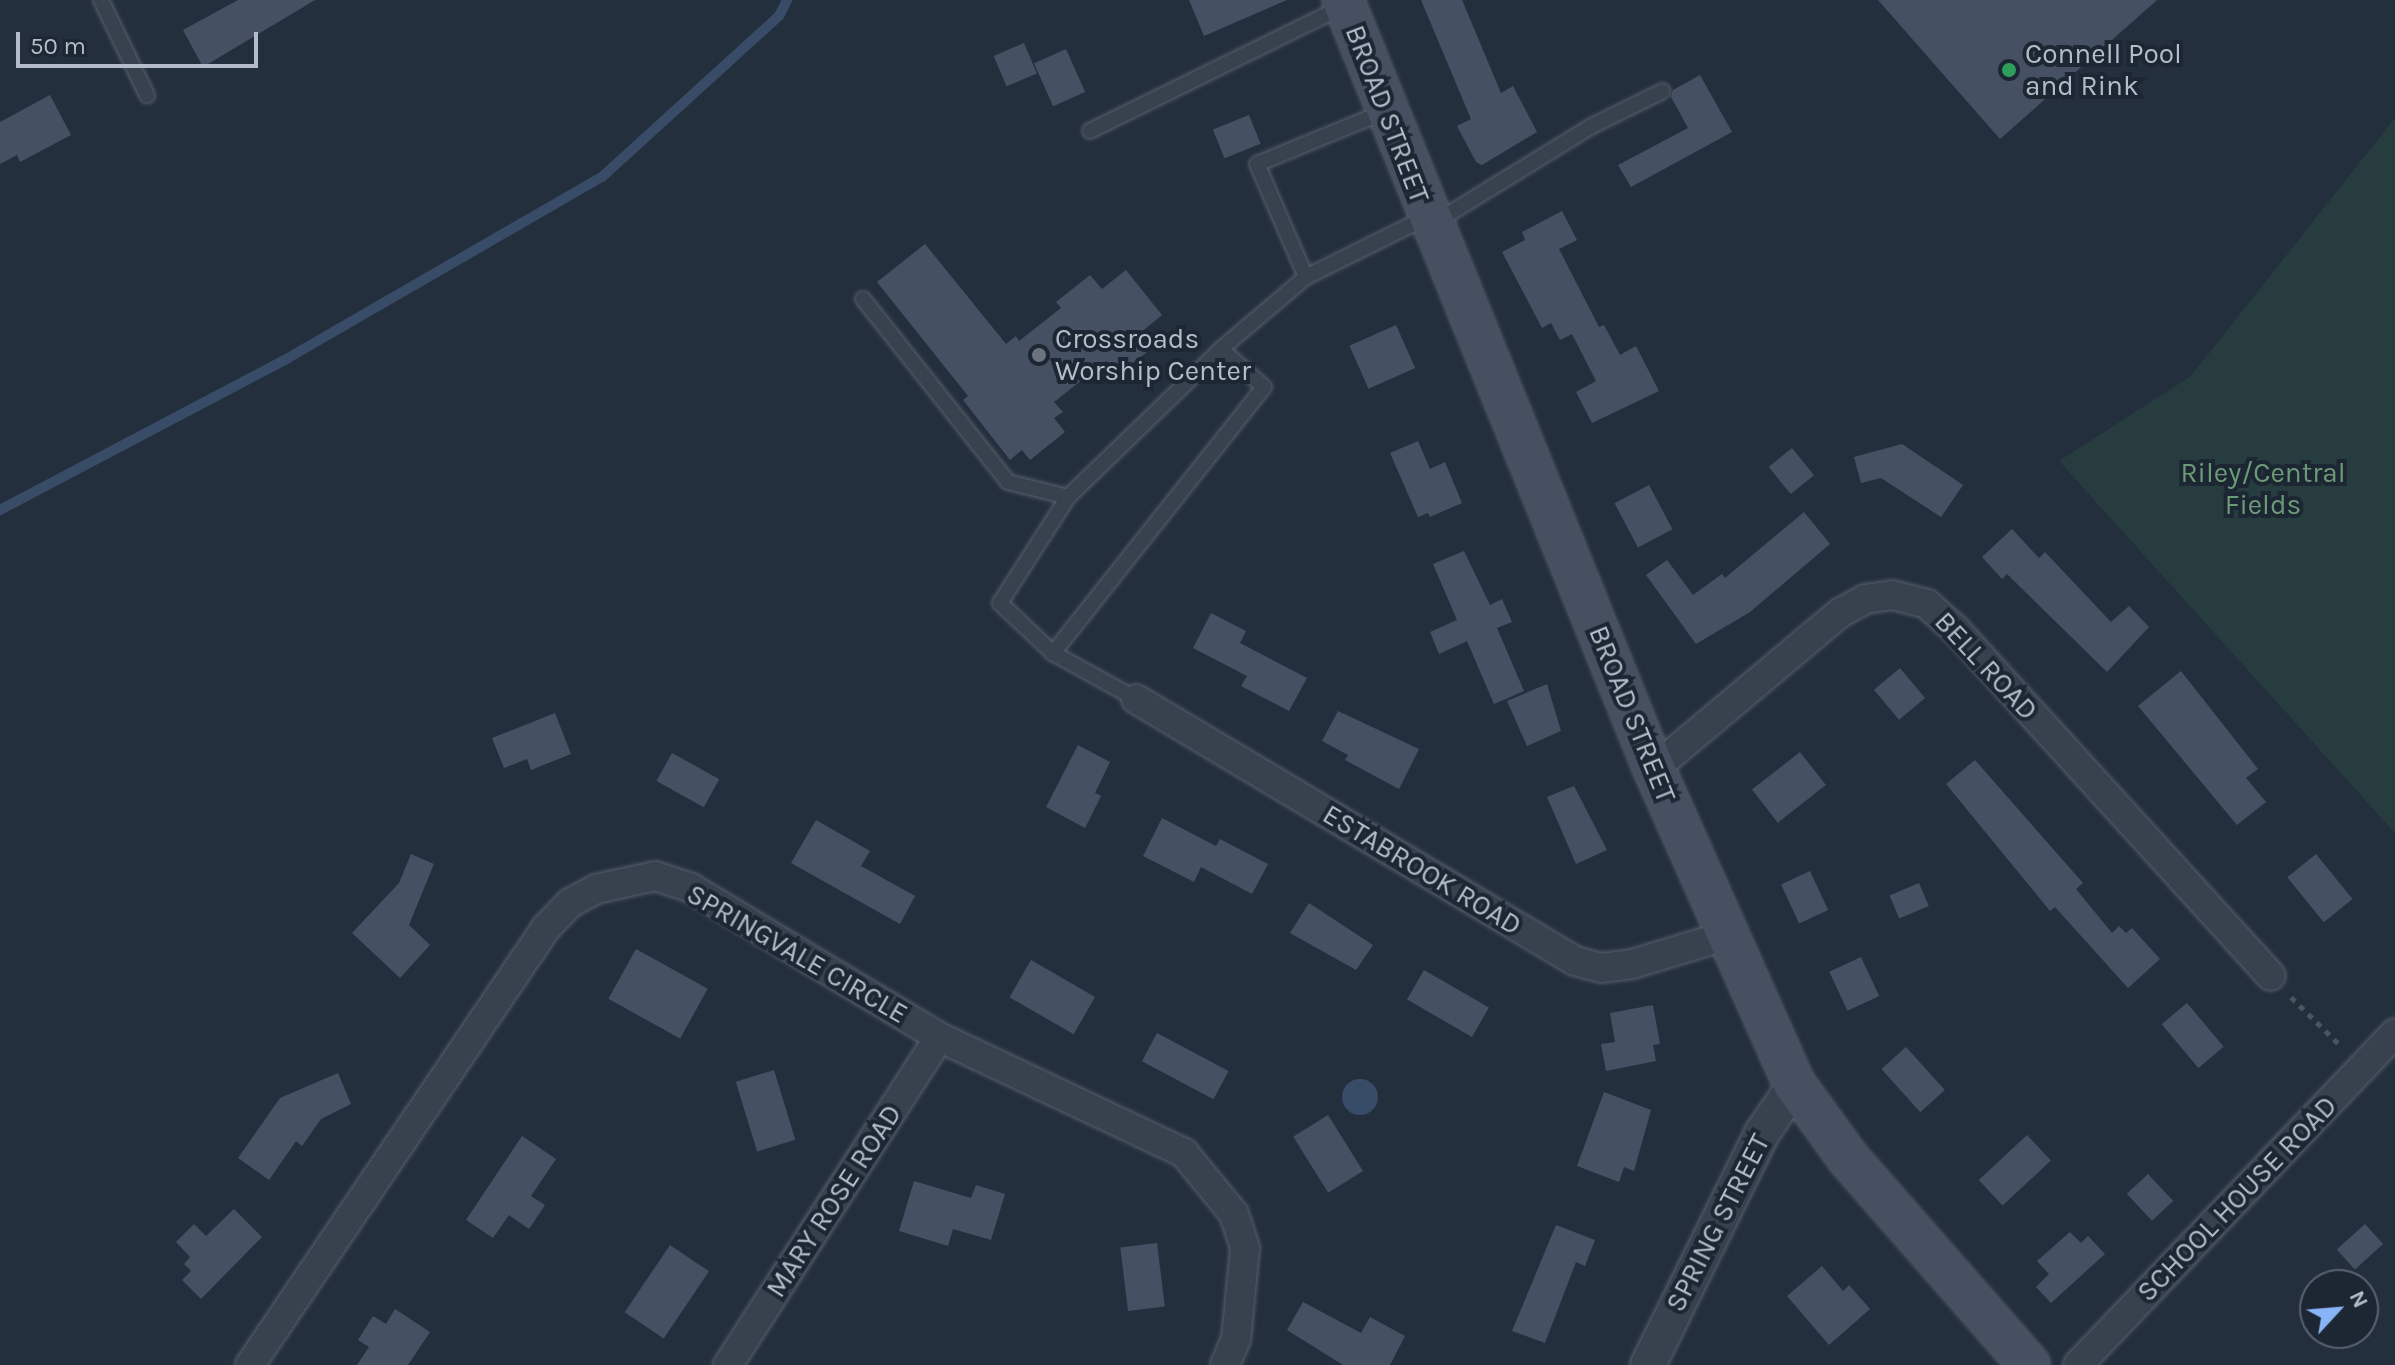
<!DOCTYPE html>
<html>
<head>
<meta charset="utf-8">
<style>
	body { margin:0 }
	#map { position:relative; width:2395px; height:1365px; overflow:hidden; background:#242f3e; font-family:Karla,sans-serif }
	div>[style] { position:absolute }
	.green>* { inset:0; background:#263c3f }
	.water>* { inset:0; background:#394c67 }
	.round { border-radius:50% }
	.stream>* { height:10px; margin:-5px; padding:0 5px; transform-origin:5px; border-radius:5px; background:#394c67 }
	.building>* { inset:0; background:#455162; transform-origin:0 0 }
	.path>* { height:5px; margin-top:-2.5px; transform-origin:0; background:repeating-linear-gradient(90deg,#44595c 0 6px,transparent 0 12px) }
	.roads { filter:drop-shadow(0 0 2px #565f6c) drop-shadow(0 0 2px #565f6c) }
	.service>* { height:14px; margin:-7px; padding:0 7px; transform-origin:7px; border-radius:7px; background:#38414e }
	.minor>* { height:28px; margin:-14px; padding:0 14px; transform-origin:14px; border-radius:14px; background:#38414e }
	.tertiary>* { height:34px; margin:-17px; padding:0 17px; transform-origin:17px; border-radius:17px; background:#38414e }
	.secondary>* { height:40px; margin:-20px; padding:0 20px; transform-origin:20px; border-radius:20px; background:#465061 }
	.dots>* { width:22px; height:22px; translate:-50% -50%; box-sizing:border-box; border:4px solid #1d2633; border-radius:50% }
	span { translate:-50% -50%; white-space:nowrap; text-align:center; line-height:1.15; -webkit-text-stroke:8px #1d2633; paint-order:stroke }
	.poi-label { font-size:28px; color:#b4bcc9 }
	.left { translate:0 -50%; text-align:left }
	.street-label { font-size:28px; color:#b4bcc9 }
	.park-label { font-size:28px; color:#6b9a76 }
	.north { position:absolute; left:2299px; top:1269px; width:80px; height:80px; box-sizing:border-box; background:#1d2633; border:2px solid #59626f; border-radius:50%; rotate:64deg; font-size:22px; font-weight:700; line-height:32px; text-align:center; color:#b4bcc9 }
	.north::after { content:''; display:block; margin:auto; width:28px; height:36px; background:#8ab4f8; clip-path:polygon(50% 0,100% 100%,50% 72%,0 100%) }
	.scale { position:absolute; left:16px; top:32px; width:242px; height:36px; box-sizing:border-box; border:4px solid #b4bcc9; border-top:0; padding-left:10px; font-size:24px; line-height:28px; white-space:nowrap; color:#b4bcc9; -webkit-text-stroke:6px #1d2633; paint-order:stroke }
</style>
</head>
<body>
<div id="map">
	<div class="green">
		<div style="clip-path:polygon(2395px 118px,2395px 833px,2059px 461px,2191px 376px)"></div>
	</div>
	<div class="water">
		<div class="round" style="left:1342px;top:1079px;width:36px;height:36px"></div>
	</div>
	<div class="stream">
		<div style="left:0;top:510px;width:326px;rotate:-27.8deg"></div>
		<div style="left:288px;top:358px;width:362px;rotate:-30deg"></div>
		<div style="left:602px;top:177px;width:239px;rotate:-42.3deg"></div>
		<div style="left:779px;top:16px;width:18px;rotate:-63deg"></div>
	</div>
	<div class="building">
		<div style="clip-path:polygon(238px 0,315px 0,203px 67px,183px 30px)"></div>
		<div style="clip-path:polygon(1189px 0,1287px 0,1204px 36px)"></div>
		<div style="clip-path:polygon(1421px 0,1462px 0,1501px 93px,1513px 86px,1537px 132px,1482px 165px,1476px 162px,1457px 126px,1471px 119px)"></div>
		<div style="clip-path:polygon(1878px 0,2157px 0,2000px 139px)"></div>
		<div style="left:1024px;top:43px;width:33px;height:33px;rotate:67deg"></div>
		<div style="left:1066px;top:49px;width:47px;height:35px;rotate:66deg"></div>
		<div style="clip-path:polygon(1700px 75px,1732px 132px,1631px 187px,1618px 165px,1688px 128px,1671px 97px,1673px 90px)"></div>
		<div style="clip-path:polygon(50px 95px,71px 135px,20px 162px,17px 155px,0 164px,0 122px)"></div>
		<div style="left:1249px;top:115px;width:31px;height:39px;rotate:68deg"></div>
		<div style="clip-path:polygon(1562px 211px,1577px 240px,1559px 249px,1599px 327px,1604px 325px,1620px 355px,1636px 346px,1659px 391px,1592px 423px,1576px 392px,1596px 381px,1572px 334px,1560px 340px,1551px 323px,1542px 328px,1502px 252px,1525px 240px,1522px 232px)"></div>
		<div style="clip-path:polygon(925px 244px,1006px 344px,1016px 336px,1019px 341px,1061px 308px,1056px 302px,1090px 275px,1102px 289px,1126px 270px,1162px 315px,1139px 334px,1151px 349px,1117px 375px,1106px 361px,1054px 402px,1063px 412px,1054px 418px,1065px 432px,1030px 460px,1022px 450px,1010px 460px,963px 400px,968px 396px,877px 282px)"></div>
		<div style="left:1396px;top:325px;width:47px;height:51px;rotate:66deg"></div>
		<div style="clip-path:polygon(1418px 441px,1430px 469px,1445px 462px,1462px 503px,1430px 517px,1428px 513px,1418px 517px,1390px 453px)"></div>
		<div style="clip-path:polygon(1902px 444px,1963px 485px,1941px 517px,1881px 478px,1861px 483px,1854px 457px)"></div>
		<div style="left:1792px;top:448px;width:35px;height:30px;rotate:51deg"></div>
		<div style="left:1649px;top:485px;width:50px;height:39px;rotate:62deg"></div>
		<div style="clip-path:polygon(1804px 512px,1830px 544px,1750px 612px,1696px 644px,1646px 575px,1667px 560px,1693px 595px,1722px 574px,1725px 578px)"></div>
		<div style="clip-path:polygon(2012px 529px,2039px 558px,2045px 552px,2111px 622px,2129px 606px,2149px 627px,2107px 672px,2007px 574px,2002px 579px,1982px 557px)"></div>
		<div style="clip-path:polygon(1464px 551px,1490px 605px,1502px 599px,1512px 622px,1497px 628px,1524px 691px,1494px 704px,1467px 641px,1439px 654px,1430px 632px,1457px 620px,1433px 564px)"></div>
		<div style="clip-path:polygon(1211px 613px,1246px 631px,1240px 643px,1307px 678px,1289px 711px,1241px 686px,1247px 676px,1193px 648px)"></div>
		<div style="left:1900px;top:668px;width:39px;height:34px;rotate:50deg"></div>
		<div style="clip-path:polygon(2181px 671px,2258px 769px,2246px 778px,2266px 802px,2237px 825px,2138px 706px)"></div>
		<div style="clip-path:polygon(1547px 684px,1561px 731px,1527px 746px,1507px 701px)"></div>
		<div style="clip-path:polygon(1338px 711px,1419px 749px,1399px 789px,1345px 760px,1348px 755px,1322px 741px)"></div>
		<div style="clip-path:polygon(555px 713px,571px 754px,531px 770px,527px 759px,504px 768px,492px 738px)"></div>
		<div style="clip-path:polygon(1078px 745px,1110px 762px,1095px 793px,1101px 796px,1085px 828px,1046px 807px)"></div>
		<div style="left:1800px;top:752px;width:42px;height:61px;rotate:52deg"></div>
		<div style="left:672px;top:753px;width:54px;height:32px;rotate:29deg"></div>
		<div style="clip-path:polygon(1975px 760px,2083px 883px,2076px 889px,2112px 933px,2119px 926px,2126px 933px,2132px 928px,2160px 959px,2128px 988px,2055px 907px,2050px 911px,1946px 784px)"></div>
		<div style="clip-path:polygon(1574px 786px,1607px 850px,1576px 864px,1547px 797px)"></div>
		<div style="clip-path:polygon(1162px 818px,1216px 846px,1220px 839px,1268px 864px,1252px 894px,1201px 867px,1194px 882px,1143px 856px)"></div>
		<div style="clip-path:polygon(816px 820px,870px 851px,861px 866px,915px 896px,900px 924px,791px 863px)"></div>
		<div style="clip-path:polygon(411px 854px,434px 864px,409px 925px,430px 945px,400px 978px,352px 933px,399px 883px)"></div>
		<div style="left:2316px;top:854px;width:58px;height:37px;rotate:51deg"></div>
		<div style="left:1810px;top:871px;width:43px;height:32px;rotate:65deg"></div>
		<div style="left:1919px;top:883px;width:25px;height:32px;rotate:67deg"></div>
		<div style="clip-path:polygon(1309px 903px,1373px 945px,1356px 970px,1290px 933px)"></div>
		<div style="left:636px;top:949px;width:82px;height:57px;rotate:29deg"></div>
		<div style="left:1861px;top:957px;width:43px;height:35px;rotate:65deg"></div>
		<div style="left:1031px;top:960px;width:74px;height:43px;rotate:30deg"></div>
		<div style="left:1424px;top:970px;width:75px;height:34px;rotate:30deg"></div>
		<div style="left:2187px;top:1003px;width:57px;height:33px;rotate:50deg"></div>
		<div style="clip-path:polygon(1653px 1005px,1660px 1044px,1653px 1045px,1656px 1061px,1606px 1071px,1601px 1044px,1615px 1042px,1610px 1013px)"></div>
		<div style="left:1157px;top:1033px;width:81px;height:32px;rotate:28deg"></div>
		<div style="left:1906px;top:1047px;width:58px;height:33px;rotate:48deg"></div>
		<div style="left:774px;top:1070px;width:73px;height:40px;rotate:73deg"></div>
		<div style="clip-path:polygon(338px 1073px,351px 1104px,321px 1119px,302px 1146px,296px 1141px,269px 1180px,238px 1158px,280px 1098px)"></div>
		<div style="clip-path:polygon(1604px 1092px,1651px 1110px,1634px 1171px,1624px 1167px,1619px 1182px,1577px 1166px)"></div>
		<div style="left:1328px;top:1115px;width:66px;height:41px;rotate:58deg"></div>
		<div style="left:2027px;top:1135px;width:35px;height:66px;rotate:47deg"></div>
		<div style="clip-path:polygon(522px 1136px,556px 1159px,531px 1196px,545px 1205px,529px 1229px,509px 1215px,493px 1238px,466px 1220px)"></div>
		<div style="left:2148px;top:1174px;width:37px;height:29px;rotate:47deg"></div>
		<div style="clip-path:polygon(914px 1181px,971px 1198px,976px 1185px,1005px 1194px,991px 1240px,953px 1229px,948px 1246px,899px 1231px)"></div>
		<div style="clip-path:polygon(234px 1209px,262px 1237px,201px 1299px,182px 1280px,191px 1271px,184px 1264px,190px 1257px,176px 1242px,194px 1224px,206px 1236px)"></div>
		<div style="left:2365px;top:1224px;width:27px;height:38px;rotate:48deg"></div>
		<div style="clip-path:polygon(1556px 1225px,1595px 1240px,1585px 1266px,1576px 1262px,1545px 1343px,1512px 1331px)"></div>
		<div style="clip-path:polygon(2070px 1232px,2081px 1243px,2088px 1236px,2105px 1254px,2051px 1303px,2036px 1287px,2049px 1274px,2037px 1261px)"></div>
		<div style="left:1157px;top:1243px;width:64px;height:37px;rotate:83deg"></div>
		<div style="left:670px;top:1245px;width:47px;height:81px;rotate:34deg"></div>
		<div style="clip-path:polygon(1822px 1266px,1843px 1291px,1849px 1285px,1870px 1309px,1829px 1345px,1787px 1296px)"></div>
		<div style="clip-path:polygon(1303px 1302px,1361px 1333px,1370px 1317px,1405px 1336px,1390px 1365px,1343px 1365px,1287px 1330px)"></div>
		<div style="clip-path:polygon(395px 1309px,430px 1332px,408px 1365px,357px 1365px,369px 1347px,358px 1340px,373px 1316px,386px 1324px)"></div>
	</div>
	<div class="path">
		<div style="left:2291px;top:997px;width:70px;rotate:44.4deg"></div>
	</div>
	<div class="roads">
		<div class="service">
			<div style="left:101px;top:0;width:106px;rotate:64.2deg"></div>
			<div style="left:1090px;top:131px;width:283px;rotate:-26.2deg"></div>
			<div style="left:1434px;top:223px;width:183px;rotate:-31.6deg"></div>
			<div style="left:1590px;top:127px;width:81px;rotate:-26.3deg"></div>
			<div style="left:1306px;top:277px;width:123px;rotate:-113.4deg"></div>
			<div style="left:1257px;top:164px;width:137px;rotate:-22.3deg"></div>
			<div style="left:863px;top:299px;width:233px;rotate:51.6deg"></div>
			<div style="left:1008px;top:482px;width:62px;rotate:14deg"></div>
			<div style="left:1221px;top:349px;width:57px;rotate:41.5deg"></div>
			<div style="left:1264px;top:387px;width:340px;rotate:128.4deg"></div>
			<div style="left:1053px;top:653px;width:73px;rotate:-136.7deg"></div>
			<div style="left:1000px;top:603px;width:126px;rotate:-57.3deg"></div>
			<div style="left:1068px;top:497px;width:213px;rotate:-44deg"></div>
			<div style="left:1221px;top:349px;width:111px;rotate:-40.3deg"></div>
			<div style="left:1306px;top:277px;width:135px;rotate:-26.4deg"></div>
			<div style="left:1053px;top:653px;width:95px;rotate:29deg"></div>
		</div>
		<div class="minor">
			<div style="left:1136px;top:699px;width:511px;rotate:30.83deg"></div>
			<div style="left:1575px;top:961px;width:27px;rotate:15deg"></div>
			<div style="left:1601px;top:968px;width:31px;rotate:-7deg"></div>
			<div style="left:1632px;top:964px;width:97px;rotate:-16.8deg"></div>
			<div style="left:1654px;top:769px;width:243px;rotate:-40deg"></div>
			<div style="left:1840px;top:613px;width:29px;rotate:-29deg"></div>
			<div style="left:1865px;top:599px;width:27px;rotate:-8deg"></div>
			<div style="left:1892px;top:595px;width:36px;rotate:14deg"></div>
			<div style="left:1927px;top:604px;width:40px;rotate:42deg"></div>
			<div style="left:1957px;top:631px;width:466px;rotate:47.7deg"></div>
			<div style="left:250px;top:1365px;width:528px;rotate:-55.89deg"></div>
			<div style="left:546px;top:928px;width:35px;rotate:-46deg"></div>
			<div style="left:570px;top:903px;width:30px;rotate:-28deg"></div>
			<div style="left:596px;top:889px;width:60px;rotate:-12.4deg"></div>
			<div style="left:655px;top:876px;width:38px;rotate:18deg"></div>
			<div style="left:691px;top:888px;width:289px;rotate:31deg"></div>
			<div style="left:939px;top:1037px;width:271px;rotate:25.3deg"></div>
			<div style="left:1184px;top:1153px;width:79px;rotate:50.7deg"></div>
			<div style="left:1234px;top:1214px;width:36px;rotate:72deg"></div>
			<div style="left:1245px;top:1248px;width:91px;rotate:95.6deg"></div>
			<div style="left:1236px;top:1339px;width:28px;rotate:113deg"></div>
			<div style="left:728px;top:1365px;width:390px;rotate:-57.2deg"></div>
			<div style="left:2078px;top:1365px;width:459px;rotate:-46.3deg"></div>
		</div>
		<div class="tertiary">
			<div style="left:1648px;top:1365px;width:258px;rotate:-63.8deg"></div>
			<div style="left:1762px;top:1133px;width:58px;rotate:-55.5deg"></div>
		</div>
		<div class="secondary">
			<div style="left:1343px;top:0;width:830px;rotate:67.98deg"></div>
			<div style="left:1654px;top:769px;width:346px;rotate:66deg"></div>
			<div style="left:1795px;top:1085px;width:90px;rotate:54deg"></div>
			<div style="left:1848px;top:1158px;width:275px;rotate:48.8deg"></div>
		</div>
	</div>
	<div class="dots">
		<div style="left:2009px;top:70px;background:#2e9e5b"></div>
		<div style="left:1039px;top:355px;background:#6b7280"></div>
	</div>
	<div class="poi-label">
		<span class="left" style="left:2025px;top:70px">Connell Pool<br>and Rink</span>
		<span class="left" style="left:1055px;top:355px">Crossroads<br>Worship Center</span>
	</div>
	<div class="street-label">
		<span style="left:1387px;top:114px;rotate:69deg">BROAD STREET</span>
		<span style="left:1986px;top:666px;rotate:47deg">BELL ROAD</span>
		<span style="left:1632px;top:714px;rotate:68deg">BROAD STREET</span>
		<span style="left:1422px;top:870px;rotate:31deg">ESTABROOK ROAD</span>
		<span style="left:797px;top:954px;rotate:30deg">SPRINGVALE CIRCLE</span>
		<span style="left:2237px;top:1199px;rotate:-46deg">SCHOOL HOUSE ROAD</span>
		<span style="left:834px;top:1201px;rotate:-57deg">MARY ROSE ROAD</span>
		<span style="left:1718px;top:1223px;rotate:-63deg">SPRING STREET</span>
	</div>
	<div class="park-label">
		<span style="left:2263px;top:489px">Riley/Central<br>Fields</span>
	</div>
	<div class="north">N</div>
	<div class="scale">50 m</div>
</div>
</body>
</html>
